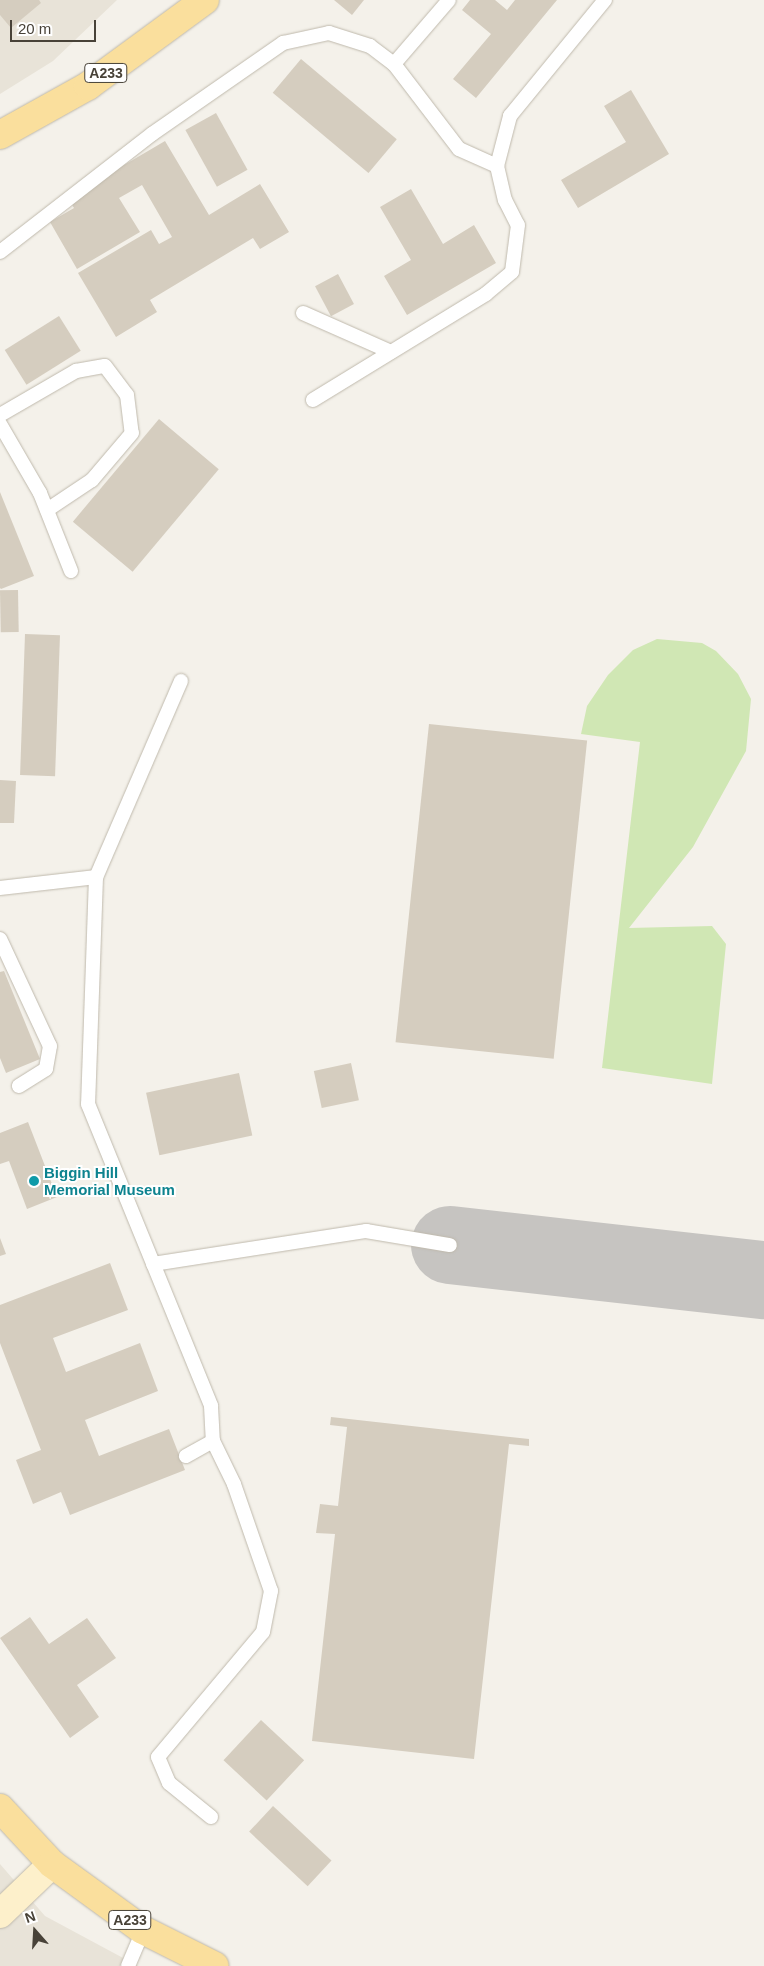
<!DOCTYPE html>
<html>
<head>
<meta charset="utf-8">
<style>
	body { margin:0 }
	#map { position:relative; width:764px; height:1966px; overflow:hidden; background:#f4f1ea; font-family:Helvetica,sans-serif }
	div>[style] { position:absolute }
	.residential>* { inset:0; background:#e8e3d8 }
	.green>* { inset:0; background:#d0e7b4 }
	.taxiway>* { height:78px; margin:-39px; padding:0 39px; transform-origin:39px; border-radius:39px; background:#c6c4c1 }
	.building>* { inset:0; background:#d5cdbf; transform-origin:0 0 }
	.roads { filter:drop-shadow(0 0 1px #bfb9ac) drop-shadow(0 0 1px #bfb9ac) }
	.lane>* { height:14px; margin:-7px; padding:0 7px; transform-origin:7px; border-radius:7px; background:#fff }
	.secondary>* { height:28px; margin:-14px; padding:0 14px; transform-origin:14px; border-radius:14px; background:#fdf0cb }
	.primary>* { height:28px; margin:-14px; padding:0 14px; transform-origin:14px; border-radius:14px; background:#fadf9d }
	.dots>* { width:14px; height:14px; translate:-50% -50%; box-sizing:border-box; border:2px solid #fff; border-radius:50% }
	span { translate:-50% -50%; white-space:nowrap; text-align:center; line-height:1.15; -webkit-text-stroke:4px #fff; paint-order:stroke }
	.shield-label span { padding:1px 4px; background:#fff; border:1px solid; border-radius:4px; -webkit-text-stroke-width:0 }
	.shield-label { font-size:14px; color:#484238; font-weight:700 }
	.culture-label { font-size:15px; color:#0d838f; font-weight:700 }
	.left { translate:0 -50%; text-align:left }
	.north { position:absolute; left:10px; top:1906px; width:50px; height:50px; -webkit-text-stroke:4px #fff; paint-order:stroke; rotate:341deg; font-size:14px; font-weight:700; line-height:20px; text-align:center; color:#484238 }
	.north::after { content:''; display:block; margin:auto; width:18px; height:22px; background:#484238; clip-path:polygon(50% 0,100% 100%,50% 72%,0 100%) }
	.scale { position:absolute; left:10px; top:20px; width:86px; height:22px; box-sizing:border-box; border:2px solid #484238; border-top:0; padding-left:6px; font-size:15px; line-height:18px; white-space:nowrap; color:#484238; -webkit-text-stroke:4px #fff; paint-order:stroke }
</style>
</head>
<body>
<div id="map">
	<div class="residential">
		<div style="clip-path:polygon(0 0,117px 0,53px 61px,0 94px)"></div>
		<div style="clip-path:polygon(0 1864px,45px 1916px,138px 1966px,0 1966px)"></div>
	</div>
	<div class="green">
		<div style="clip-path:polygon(657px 639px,702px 643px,716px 651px,738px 674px,751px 699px,746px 751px,693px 847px,629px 928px,712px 926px,726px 944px,712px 1084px,602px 1068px,640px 742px,581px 734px,587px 706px,608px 675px,633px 650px)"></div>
	</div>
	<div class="taxiway">
		<div style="left:450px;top:1245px;width:316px;rotate:6.4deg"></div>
	</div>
	<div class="building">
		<div style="clip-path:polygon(0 0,39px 0,41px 3px,11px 28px,0 15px)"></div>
		<div style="clip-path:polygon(334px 0,364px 0,352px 15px)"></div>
		<div style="clip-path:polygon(470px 0,495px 0,507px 10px,515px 0,557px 0,476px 98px,453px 79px,491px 34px,462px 10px)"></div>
		<div style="left:301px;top:59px;width:125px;height:44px;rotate:40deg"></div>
		<div style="clip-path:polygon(631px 90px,669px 154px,578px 208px,561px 180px,626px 142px,604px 106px)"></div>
		<div style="left:216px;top:113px;width:65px;height:35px;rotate:61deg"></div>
		<div style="clip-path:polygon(165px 141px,209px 215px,260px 184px,289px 232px,260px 249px,253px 238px,150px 300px,157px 312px,116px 337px,78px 273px,151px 230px,159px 244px,172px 237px,142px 185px,119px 198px,140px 232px,77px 269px,50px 222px,74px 208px,68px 198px)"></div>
		<div style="clip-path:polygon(411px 189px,443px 244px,474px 225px,496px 263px,407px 315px,384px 276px,411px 260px,380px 207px)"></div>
		<div style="left:338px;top:274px;width:34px;height:26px;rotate:62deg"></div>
		<div style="left:59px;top:316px;width:41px;height:64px;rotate:58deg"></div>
		<div style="left:159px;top:419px;width:78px;height:134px;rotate:40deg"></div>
		<div style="clip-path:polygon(0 492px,34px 576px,1px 589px,0 588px)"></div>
		<div style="left:18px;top:590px;width:42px;height:18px;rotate:89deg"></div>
		<div style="left:25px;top:634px;width:35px;height:141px;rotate:2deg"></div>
		<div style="left:429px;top:724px;width:159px;height:320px;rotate:6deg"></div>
		<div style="clip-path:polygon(0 780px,16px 781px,14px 823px,0 823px)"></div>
		<div style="clip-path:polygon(4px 971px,40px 1059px,6px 1073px,0 1058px,0 972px)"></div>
		<div style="left:351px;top:1063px;width:38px;height:38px;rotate:78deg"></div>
		<div style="left:239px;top:1073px;width:64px;height:95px;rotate:78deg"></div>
		<div style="clip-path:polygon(28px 1122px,57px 1197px,27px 1209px,9px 1161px,0 1164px,0 1133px)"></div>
		<div style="clip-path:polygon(0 1238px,6px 1254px,0 1256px)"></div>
		<div style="clip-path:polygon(110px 1263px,128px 1310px,53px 1338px,66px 1372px,140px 1343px,158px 1391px,85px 1420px,99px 1456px,169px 1429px,185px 1470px,70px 1515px,61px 1492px,33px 1504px,16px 1460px,41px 1450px,0 1343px,0 1305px)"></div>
		<div style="clip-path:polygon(331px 1417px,529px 1439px,529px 1446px,509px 1444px,474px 1759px,312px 1741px,335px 1534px,316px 1533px,320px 1504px,338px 1506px,347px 1427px,330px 1425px)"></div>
		<div style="clip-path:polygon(30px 1617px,49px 1644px,87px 1618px,116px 1658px,77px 1685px,99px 1717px,70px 1738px,0 1638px)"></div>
		<div style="left:261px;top:1720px;width:59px;height:55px;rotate:43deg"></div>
		<div style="left:273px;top:1806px;width:80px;height:35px;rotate:43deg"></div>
	</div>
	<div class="roads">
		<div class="lane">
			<div style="left:394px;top:64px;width:84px;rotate:-49.3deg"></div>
			<div style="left:497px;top:166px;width:52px;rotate:-75.4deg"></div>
			<div style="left:510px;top:116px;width:150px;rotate:-50.7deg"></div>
			<div style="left:0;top:252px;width:192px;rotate:-37.8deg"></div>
			<div style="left:152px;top:134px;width:160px;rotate:-34.8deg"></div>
			<div style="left:283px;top:43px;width:47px;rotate:-12.3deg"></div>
			<div style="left:329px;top:33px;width:43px;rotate:17.6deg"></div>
			<div style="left:370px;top:46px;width:30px;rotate:37deg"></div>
			<div style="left:394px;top:64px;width:107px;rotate:52.6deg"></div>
			<div style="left:459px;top:149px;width:42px;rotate:24.1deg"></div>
			<div style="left:497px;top:166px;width:35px;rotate:77deg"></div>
			<div style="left:505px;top:200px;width:28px;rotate:63deg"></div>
			<div style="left:518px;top:225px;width:47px;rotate:97.3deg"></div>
			<div style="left:512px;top:272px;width:34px;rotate:140deg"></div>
			<div style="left:486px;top:294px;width:203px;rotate:148.5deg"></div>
			<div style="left:303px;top:313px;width:96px;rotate:23.9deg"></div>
			<div style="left:0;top:415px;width:88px;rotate:-30.1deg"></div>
			<div style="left:76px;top:371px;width:29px;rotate:-10deg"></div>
			<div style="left:105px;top:366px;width:36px;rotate:53deg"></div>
			<div style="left:127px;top:395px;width:38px;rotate:83deg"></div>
			<div style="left:132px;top:433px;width:62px;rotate:130.4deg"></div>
			<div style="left:92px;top:480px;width:54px;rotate:146.3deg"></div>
			<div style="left:0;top:424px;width:80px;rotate:59.9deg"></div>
			<div style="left:40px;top:493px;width:84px;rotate:68.3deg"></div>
			<div style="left:181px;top:681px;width:214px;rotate:113.4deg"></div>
			<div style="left:96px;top:877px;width:227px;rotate:92deg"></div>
			<div style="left:88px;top:1104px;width:326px;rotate:67.8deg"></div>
			<div style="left:211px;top:1406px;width:35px;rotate:87deg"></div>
			<div style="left:213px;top:1441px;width:31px;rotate:151deg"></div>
			<div style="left:0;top:888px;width:97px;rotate:-6.5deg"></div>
			<div style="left:0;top:939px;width:118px;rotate:65deg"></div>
			<div style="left:50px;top:1046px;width:23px;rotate:100deg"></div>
			<div style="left:46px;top:1069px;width:32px;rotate:148deg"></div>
			<div style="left:153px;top:1264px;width:216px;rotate:-8.8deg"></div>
			<div style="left:366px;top:1231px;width:85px;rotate:9.5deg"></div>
			<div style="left:211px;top:1817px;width:54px;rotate:-141deg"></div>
			<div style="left:169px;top:1783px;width:28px;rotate:-113deg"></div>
			<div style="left:158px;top:1757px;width:163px;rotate:-50deg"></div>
			<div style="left:263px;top:1632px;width:42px;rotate:-79deg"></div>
			<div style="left:271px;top:1591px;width:113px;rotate:-109.1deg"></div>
			<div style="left:234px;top:1484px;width:48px;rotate:-116deg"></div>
			<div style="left:128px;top:1966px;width:39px;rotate:-67deg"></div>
		</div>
		<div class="secondary">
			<div style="left:0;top:1914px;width:72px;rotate:-43.9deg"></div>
		</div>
		<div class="primary">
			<div style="left:0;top:135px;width:101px;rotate:-29.1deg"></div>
			<div style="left:88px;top:86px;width:145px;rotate:-36.3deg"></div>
			<div style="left:0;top:1808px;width:76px;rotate:47.1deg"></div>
			<div style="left:52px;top:1864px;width:112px;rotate:36deg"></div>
			<div style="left:143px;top:1930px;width:80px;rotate:26.6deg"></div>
		</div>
	</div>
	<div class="dots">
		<div style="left:34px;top:1181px;background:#0f9aa8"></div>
	</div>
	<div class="shield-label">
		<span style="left:106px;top:73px">A233</span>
		<span style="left:130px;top:1920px">A233</span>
	</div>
	<div class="culture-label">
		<span class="left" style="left:44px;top:1181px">Biggin Hill<br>Memorial Museum</span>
	</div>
	<div class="north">N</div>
	<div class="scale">20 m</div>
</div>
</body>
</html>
